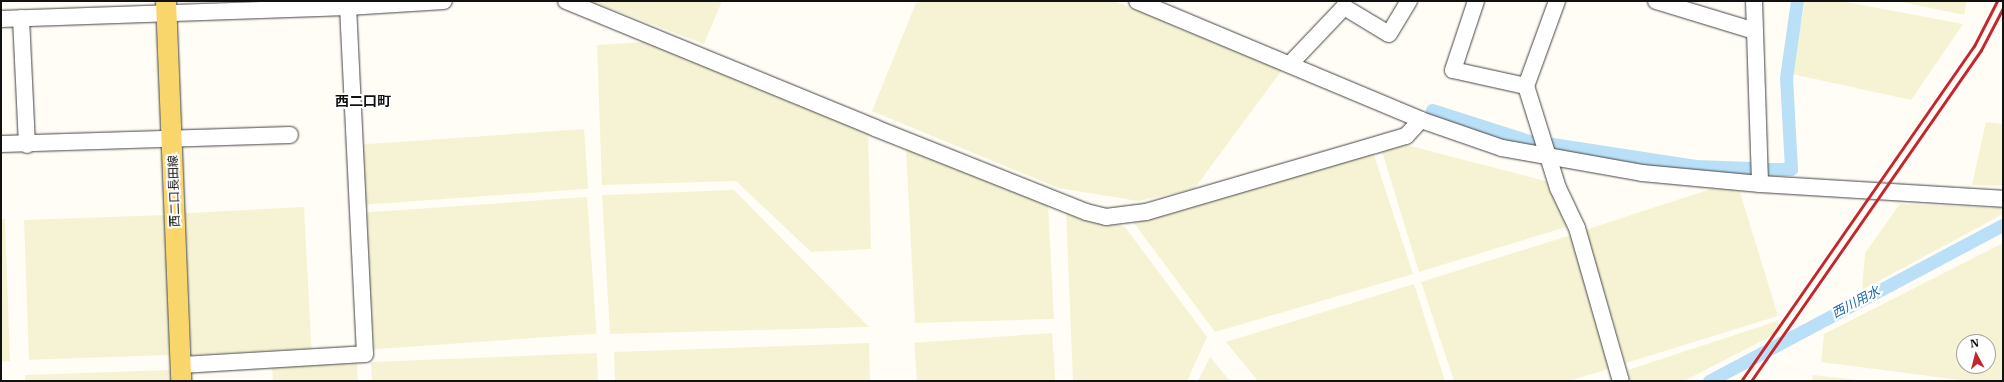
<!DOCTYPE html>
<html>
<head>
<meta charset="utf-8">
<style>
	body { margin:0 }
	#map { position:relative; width:2004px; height:382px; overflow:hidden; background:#fffdf5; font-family:"IBM Plex Serif","Noto Sans JP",serif }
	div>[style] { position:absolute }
	.farmland>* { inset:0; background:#f6f3d4; transform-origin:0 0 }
	.canal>* { height:13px; margin:-6.5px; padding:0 6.5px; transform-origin:6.5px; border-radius:6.5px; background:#b9e0f7 }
	.roads { filter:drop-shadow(0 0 1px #444) drop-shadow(0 0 1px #444) }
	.minor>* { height:16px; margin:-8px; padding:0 8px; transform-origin:8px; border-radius:8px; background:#fff }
	.major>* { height:20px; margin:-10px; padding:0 10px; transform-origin:10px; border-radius:10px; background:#f9d66b }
	.rail>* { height:3px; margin:-1.5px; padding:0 1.5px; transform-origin:1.5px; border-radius:1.5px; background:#c4262e }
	span { translate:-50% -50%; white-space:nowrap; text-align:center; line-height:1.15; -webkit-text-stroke:4px #fff; paint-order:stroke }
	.street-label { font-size:12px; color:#111 }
	.water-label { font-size:13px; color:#1768a6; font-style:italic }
	.quarter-label { font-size:14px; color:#111; font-weight:700 }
	.frame { position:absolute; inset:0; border:2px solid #111; pointer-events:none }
	.north { position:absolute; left:1956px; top:334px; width:40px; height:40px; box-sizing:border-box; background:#fff; border:1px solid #a0a0a0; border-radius:50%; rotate:353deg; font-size:11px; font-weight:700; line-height:16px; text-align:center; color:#111 }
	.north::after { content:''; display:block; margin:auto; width:14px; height:18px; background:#c4262e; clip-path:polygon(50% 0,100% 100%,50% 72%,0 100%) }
</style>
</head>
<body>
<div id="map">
	<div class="farmland">
		<div style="clip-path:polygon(591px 1px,722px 1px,704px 44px)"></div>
		<div style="clip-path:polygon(923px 1px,1114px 1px,1282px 70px,1194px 189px,1138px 201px,1058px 188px,872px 111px,916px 3px)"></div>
		<div style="clip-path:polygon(1805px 1px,1841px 1px,1963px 24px,1911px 100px,1792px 74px)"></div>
		<div style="clip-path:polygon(1897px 1px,1967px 1px,1964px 15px)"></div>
		<div style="clip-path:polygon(646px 42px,868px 133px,871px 249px,811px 252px,736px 181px,602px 185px,597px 45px)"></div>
		<div style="clip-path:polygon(1986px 122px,2003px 124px,2003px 186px,1972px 185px)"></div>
		<div style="left:584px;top:129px;width:60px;height:223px;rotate:86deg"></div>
		<div style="clip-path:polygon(1407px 145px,1549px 182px,1566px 227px,1419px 272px,1381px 148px)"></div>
		<div style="clip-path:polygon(906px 149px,1048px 205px,1054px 319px,915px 323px)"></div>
		<div style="clip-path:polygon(1372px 149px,1413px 274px,1215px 332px,1134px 223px)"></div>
		<div style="clip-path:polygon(1720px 186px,1739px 189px,1778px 316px,1626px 363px,1585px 230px)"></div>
		<div style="clip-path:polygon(734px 190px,869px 327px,610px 334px,602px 195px)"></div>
		<div style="left:587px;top:197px;width:137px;height:223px;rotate:86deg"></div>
		<div style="clip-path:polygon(1900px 204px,2003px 208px,2003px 214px,1862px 290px,1865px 253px)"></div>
		<div style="left:304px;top:207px;width:142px;height:120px;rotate:87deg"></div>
		<div style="clip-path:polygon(1066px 210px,1125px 227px,1207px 337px,1187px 381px,1073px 381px)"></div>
		<div style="left:165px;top:215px;width:140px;height:141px;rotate:88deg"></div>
		<div style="clip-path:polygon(1px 219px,5px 219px,10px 361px,1px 362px)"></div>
		<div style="clip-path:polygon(1571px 235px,1611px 368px,1569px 381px,1454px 381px,1421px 282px)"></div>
		<div style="clip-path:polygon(evenodd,2003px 243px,2003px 381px,1967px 381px,1821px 362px,1824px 334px,2003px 243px,1964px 342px,1988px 342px,1988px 366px,1964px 366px,1964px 342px)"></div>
		<div style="clip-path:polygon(1414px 284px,1445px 381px,1258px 381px,1226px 342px)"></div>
		<div style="clip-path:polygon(1777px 321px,1781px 331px,1684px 381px,1631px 381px,1628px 370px)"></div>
		<div style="left:1052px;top:333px;width:48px;height:138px;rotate:86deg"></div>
		<div style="clip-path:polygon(869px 343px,870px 381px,615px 381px,614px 352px)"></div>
		<div style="clip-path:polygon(597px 353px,598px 381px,372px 381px,371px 362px)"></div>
		<div style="clip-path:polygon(1210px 357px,1230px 381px,1198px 381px)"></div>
		<div style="clip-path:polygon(357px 363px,358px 381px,273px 381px,272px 367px)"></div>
		<div style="clip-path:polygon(171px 370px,171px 381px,25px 381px,25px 375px)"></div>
		<div style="clip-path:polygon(1813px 375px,1868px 381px,1812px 381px)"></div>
	</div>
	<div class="canal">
		<div style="left:1432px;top:110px;width:105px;rotate:17.7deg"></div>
		<div style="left:1552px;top:144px;width:145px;rotate:8.7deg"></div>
		<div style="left:1695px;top:166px;width:56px;rotate:2deg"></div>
		<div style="left:1766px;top:169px;width:25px"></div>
		<div style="left:1791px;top:169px;width:91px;rotate:-93.1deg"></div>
		<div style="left:1786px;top:78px;width:78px;rotate:-81.9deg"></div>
		<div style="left:1709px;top:381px;width:333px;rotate:-28deg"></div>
	</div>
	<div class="roads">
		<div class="minor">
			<div style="left:566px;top:1px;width:334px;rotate:22.3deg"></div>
			<div style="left:875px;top:128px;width:227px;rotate:21.7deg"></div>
			<div style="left:1086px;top:212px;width:21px;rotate:14deg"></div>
			<div style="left:1106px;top:217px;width:40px;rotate:-7.1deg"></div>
			<div style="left:1146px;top:212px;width:271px;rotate:-16.3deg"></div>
			<div style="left:1406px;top:136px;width:22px;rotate:-47deg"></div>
			<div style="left:1137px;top:1px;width:308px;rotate:22.7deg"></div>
			<div style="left:1421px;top:120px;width:86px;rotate:19.1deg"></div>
			<div style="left:1502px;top:148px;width:142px;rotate:10.1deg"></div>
			<div style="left:1642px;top:173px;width:119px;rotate:5.3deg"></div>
			<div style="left:1760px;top:184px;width:243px;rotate:3.5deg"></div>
			<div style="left:1476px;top:1px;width:73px;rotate:108.4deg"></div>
			<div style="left:1453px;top:70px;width:75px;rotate:12.4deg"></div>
			<div style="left:1557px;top:1px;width:90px;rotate:110deg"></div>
			<div style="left:1526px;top:86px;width:107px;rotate:72.6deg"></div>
			<div style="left:1558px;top:188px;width:44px;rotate:64.6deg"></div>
			<div style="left:1577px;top:228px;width:159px;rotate:74deg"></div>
			<div style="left:1656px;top:1px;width:103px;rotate:16.9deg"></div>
			<div style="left:1754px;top:1px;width:183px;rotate:88.1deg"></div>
			<div style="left:21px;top:18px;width:127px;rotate:87.3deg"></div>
			<div style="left:1px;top:19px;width:347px;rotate:-2deg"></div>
			<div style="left:348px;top:7px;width:96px;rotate:-3.6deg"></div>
			<div style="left:1290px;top:64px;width:79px;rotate:-46.5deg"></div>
			<div style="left:1344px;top:7px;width:52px;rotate:31deg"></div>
			<div style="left:1389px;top:34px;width:39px;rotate:-59deg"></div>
			<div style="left:1px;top:144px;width:289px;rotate:-1.8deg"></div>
			<div style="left:181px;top:365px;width:184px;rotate:-3.4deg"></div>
			<div style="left:365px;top:354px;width:353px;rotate:-92.8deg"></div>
		</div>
		<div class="major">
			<div style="left:166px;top:1px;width:380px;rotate:87.7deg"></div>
		</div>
	</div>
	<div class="rail">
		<div style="left:1741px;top:381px;width:408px;rotate:-55.2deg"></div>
		<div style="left:1974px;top:46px;width:51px;rotate:-62.9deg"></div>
		<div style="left:1751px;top:381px;width:403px;rotate:-55.2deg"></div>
		<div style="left:1981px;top:50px;width:47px;rotate:-62.4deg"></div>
	</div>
	<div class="street-label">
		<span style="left:174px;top:191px;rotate:-92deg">西二口長田線</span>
	</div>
	<div class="water-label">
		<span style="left:1856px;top:303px;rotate:-28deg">西川用水</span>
	</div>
	<div class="quarter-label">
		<span style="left:363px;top:101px">西二口町</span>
	</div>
	<div class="frame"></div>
	<div class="north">N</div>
</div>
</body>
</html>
